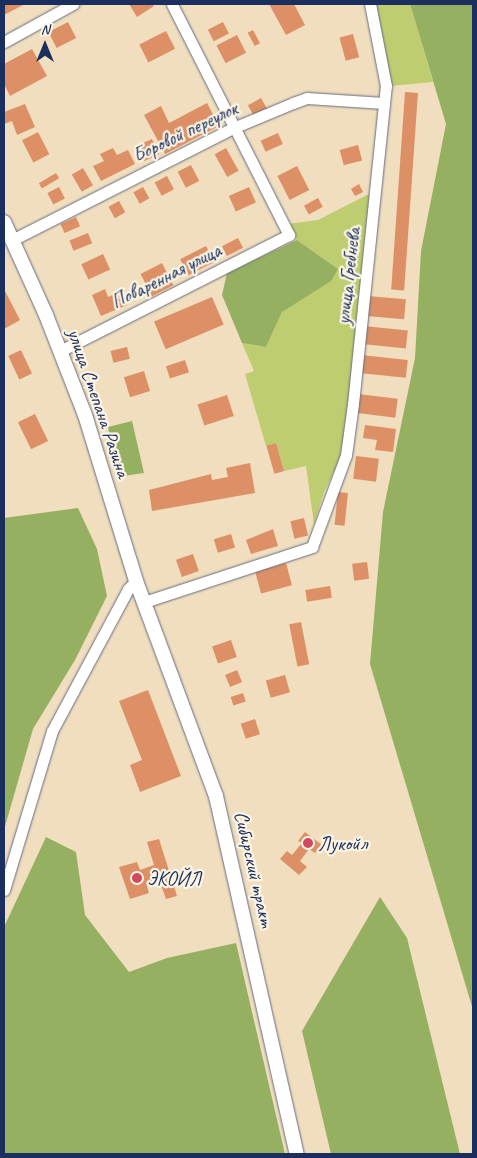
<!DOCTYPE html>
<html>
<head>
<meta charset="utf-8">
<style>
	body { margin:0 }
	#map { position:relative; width:477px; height:1158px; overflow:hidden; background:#f0debe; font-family:Caveat,sans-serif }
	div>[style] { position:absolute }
	.green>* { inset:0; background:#bdcd6f }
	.forest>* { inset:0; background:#96b062 }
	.building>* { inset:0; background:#dd9066; transform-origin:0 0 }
	.roads { filter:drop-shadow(0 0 1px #666c80) drop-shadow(0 0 1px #666c80) }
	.minor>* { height:11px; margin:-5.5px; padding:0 5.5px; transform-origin:5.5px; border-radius:5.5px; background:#fff }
	.major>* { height:14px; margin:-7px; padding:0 7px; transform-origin:7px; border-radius:7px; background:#fff }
	.dots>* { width:14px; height:14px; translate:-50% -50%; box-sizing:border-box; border:2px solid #fcf5e5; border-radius:50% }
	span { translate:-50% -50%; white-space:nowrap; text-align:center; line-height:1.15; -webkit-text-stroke:4.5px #fcf5e5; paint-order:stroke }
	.street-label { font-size:20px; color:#1b2f5e }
	.poi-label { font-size:20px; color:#1b2f5e }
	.left { translate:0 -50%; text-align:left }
	.frame { position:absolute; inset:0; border:5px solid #1b2f5e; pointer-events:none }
	.north { position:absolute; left:20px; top:20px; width:50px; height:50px; -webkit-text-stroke:4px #fcf5e5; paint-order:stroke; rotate:0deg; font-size:14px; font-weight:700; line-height:20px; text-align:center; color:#1b2f5e }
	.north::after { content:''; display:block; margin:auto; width:18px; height:22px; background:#1b2f5e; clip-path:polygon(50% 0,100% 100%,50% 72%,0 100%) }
</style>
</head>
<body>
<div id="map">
	<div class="green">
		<div style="clip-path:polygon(374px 4px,410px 4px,433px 82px,390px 86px)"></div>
		<div style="clip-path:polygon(371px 193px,343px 453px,324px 492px,314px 524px,306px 466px,284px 471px,276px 443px,266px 446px,245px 374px,254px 371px,242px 343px,266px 347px,282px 312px,338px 269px,297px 240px,287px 224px,318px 220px)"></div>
	</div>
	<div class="forest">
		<div style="clip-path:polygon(410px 4px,473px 4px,473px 1010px,370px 664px,383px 512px,415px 358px,421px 251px,446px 124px)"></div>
		<div style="clip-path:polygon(297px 240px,338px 269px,331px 281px,282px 312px,266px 347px,242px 343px,222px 295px,227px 273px)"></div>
		<div style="clip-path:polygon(132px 421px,144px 473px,123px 476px,116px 468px,108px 427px)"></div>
		<div style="clip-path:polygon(78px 508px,97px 549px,107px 596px,75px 660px,33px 729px,4px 830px,4px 518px)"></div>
		<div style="clip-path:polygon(46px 837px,76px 852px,85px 915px,129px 972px,167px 958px,236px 943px,285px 1154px,4px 1154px,4px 927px)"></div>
		<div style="clip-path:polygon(380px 897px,407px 938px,460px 1154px,331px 1154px,302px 1031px)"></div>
	</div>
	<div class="building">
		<div style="clip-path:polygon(4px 4px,25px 4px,4px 15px)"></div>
		<div style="clip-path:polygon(129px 4px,152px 4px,154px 6px,137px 17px)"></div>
		<div style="clip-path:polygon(269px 4px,294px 4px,305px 25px,286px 35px)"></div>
		<div style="left:68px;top:22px;width:18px;height:22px;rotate:63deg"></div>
		<div style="left:223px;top:22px;width:13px;height:17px;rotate:63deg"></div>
		<div style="left:253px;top:30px;width:15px;height:6px;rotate:62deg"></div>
		<div style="left:166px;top:31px;width:20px;height:30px;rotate:63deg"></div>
		<div style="left:353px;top:34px;width:24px;height:14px;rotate:75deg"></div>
		<div style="left:237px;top:35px;width:20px;height:23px;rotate:63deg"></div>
		<div style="clip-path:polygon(32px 49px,47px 76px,10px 96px,4px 84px,4px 64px)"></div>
		<div style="left:405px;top:92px;width:13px;height:198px;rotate:4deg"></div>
		<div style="left:261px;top:98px;width:13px;height:15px;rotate:61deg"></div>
		<div style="clip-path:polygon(207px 103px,219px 126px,165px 154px,144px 115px,161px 106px,169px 123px)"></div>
		<div style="clip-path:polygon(25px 104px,35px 127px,17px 135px,12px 121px,4px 124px,4px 112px)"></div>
		<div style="left:38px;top:132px;width:25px;height:18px;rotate:63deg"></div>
		<div style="left:278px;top:133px;width:12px;height:19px;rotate:66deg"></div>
		<div style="left:152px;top:139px;width:17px;height:16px;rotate:66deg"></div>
		<div style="left:358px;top:145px;width:16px;height:19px;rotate:75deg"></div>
		<div style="clip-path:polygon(113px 148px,117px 155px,128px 150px,135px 164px,101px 181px,93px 166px,104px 161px,100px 154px)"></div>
		<div style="left:226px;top:148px;width:26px;height:13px;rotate:61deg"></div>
		<div style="left:191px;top:165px;width:18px;height:15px;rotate:63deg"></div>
		<div style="left:297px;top:166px;width:27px;height:22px;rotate:63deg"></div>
		<div style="left:83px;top:168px;width:20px;height:13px;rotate:60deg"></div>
		<div style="left:56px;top:173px;width:6px;height:20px;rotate:59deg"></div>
		<div style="left:167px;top:176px;width:15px;height:14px;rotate:62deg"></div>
		<div style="clip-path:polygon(359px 184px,363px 192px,355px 196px,351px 189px)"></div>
		<div style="left:59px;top:187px;width:13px;height:13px;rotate:63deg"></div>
		<div style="left:143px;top:187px;width:13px;height:11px;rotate:61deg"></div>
		<div style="left:249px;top:187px;width:17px;height:22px;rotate:66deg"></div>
		<div style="left:318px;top:198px;width:10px;height:16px;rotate:61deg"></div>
		<div style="left:119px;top:201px;width:13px;height:12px;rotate:61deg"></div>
		<div style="left:76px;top:217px;width:10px;height:17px;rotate:66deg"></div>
		<div style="left:88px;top:233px;width:11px;height:20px;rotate:68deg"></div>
		<div style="left:238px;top:238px;width:11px;height:18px;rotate:63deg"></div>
		<div style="left:206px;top:246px;width:18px;height:29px;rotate:63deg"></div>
		<div style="left:103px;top:254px;width:17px;height:24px;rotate:65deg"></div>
		<div style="left:162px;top:263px;width:25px;height:24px;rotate:63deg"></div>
		<div style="clip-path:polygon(4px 289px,20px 320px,4px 329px)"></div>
		<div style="clip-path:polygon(105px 289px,108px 297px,121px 291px,127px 305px,101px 316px,92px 295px)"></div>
		<div style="left:368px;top:296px;width:38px;height:20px;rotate:5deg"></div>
		<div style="left:212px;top:297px;width:30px;height:63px;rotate:67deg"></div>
		<div style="left:364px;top:326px;width:44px;height:18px;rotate:6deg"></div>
		<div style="left:127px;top:347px;width:12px;height:17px;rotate:76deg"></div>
		<div style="left:21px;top:350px;width:26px;height:14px;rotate:65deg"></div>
		<div style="left:361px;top:355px;width:47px;height:18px;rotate:6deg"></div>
		<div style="left:185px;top:360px;width:13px;height:20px;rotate:72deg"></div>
		<div style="left:144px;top:371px;width:21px;height:21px;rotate:73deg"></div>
		<div style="left:358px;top:394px;width:40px;height:19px;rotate:7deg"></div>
		<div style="left:227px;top:395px;width:22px;height:31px;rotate:72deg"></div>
		<div style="left:35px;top:414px;width:30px;height:19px;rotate:64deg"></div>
		<div style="clip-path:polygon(365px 425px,396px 429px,393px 452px,375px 450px,377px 440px,363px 438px)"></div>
		<div style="left:276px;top:443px;width:29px;height:10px;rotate:74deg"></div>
		<div style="left:356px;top:456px;width:23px;height:23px;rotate:7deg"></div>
		<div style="clip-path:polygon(250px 463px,255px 493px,152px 511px,149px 490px,211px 474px,212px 480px,228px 477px,226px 468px)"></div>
		<div style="left:338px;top:492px;width:10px;height:33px;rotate:6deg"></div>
		<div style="left:304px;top:518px;width:18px;height:14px;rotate:77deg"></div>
		<div style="clip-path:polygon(273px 529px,278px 546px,251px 554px,246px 540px)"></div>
		<div style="left:231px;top:534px;width:14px;height:18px;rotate:73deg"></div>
		<div style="left:193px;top:554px;width:18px;height:18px;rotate:71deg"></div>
		<div style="left:367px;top:562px;width:17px;height:15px;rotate:83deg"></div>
		<div style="left:286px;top:563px;width:23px;height:32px;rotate:75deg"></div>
		<div style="left:330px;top:586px;width:12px;height:25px;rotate:81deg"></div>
		<div style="left:301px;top:622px;width:43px;height:12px;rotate:79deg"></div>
		<div style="left:231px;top:640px;width:18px;height:20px;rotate:71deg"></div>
		<div style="left:237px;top:670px;width:13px;height:13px;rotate:67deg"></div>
		<div style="left:285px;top:675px;width:18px;height:20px;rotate:74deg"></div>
		<div style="clip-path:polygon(148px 690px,181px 776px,140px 792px,130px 765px,142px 760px,119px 701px)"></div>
		<div style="left:243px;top:693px;width:9px;height:13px;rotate:72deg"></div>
		<div style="left:255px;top:719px;width:16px;height:15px;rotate:72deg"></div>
		<div style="clip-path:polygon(305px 832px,322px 845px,315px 853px,309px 849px,300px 861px,307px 867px,299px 875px,280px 859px,287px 851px,292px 855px,302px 843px,298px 841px)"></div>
		<div style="clip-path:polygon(159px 839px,177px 896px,166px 899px,159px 879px,146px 883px,149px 893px,130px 899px,119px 867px,137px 862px,140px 870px,154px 865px,147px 842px)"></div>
	</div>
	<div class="roads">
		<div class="minor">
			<div style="left:4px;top:42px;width:79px;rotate:-28.8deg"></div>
			<div style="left:12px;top:240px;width:248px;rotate:-26.9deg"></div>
			<div style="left:233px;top:128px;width:65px;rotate:-22.6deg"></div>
			<div style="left:293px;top:103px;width:15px;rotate:-20deg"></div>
			<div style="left:307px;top:98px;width:77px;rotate:3.7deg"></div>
			<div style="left:60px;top:351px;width:257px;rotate:-26.9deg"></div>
			<div style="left:289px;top:235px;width:259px;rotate:-116.9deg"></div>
			<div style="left:144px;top:602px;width:177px;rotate:-18.1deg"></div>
			<div style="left:312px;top:547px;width:98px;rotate:-69.7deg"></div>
			<div style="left:346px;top:455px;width:51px;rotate:-82.2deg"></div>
			<div style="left:353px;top:404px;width:320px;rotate:-84.1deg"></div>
			<div style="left:386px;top:86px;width:84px;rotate:-101deg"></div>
			<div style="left:4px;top:890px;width:166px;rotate:-73.2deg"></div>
			<div style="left:52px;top:731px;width:161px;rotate:-61.8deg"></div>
			<div style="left:128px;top:589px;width:11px;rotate:-45deg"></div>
		</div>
		<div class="major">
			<div style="left:4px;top:222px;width:102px;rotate:65.7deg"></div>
			<div style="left:46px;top:315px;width:107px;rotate:68.7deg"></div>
			<div style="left:85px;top:415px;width:174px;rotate:72.9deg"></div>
			<div style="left:136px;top:581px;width:229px;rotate:69.6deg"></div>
			<div style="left:216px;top:796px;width:367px;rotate:77.3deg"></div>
		</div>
	</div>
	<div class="dots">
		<div style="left:308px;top:843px;background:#d1495b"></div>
		<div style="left:137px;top:878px;background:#d1495b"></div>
	</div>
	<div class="street-label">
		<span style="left:185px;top:132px;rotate:-26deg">Боровой переулок</span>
		<span style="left:166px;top:276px;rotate:-27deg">Поваренная улица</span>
		<span style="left:348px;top:276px;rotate:-84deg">улица Гребнева</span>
		<span style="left:99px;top:403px;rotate:71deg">улица Степана Разина</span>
		<span style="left:254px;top:869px;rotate:77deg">Сибирский тракт</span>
	</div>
	<div class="poi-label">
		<span class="left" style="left:318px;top:843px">Лукойл</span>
		<span class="left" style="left:147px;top:878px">ЭКОЙЛ</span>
	</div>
	<div class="frame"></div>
	<div class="north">N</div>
</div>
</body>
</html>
